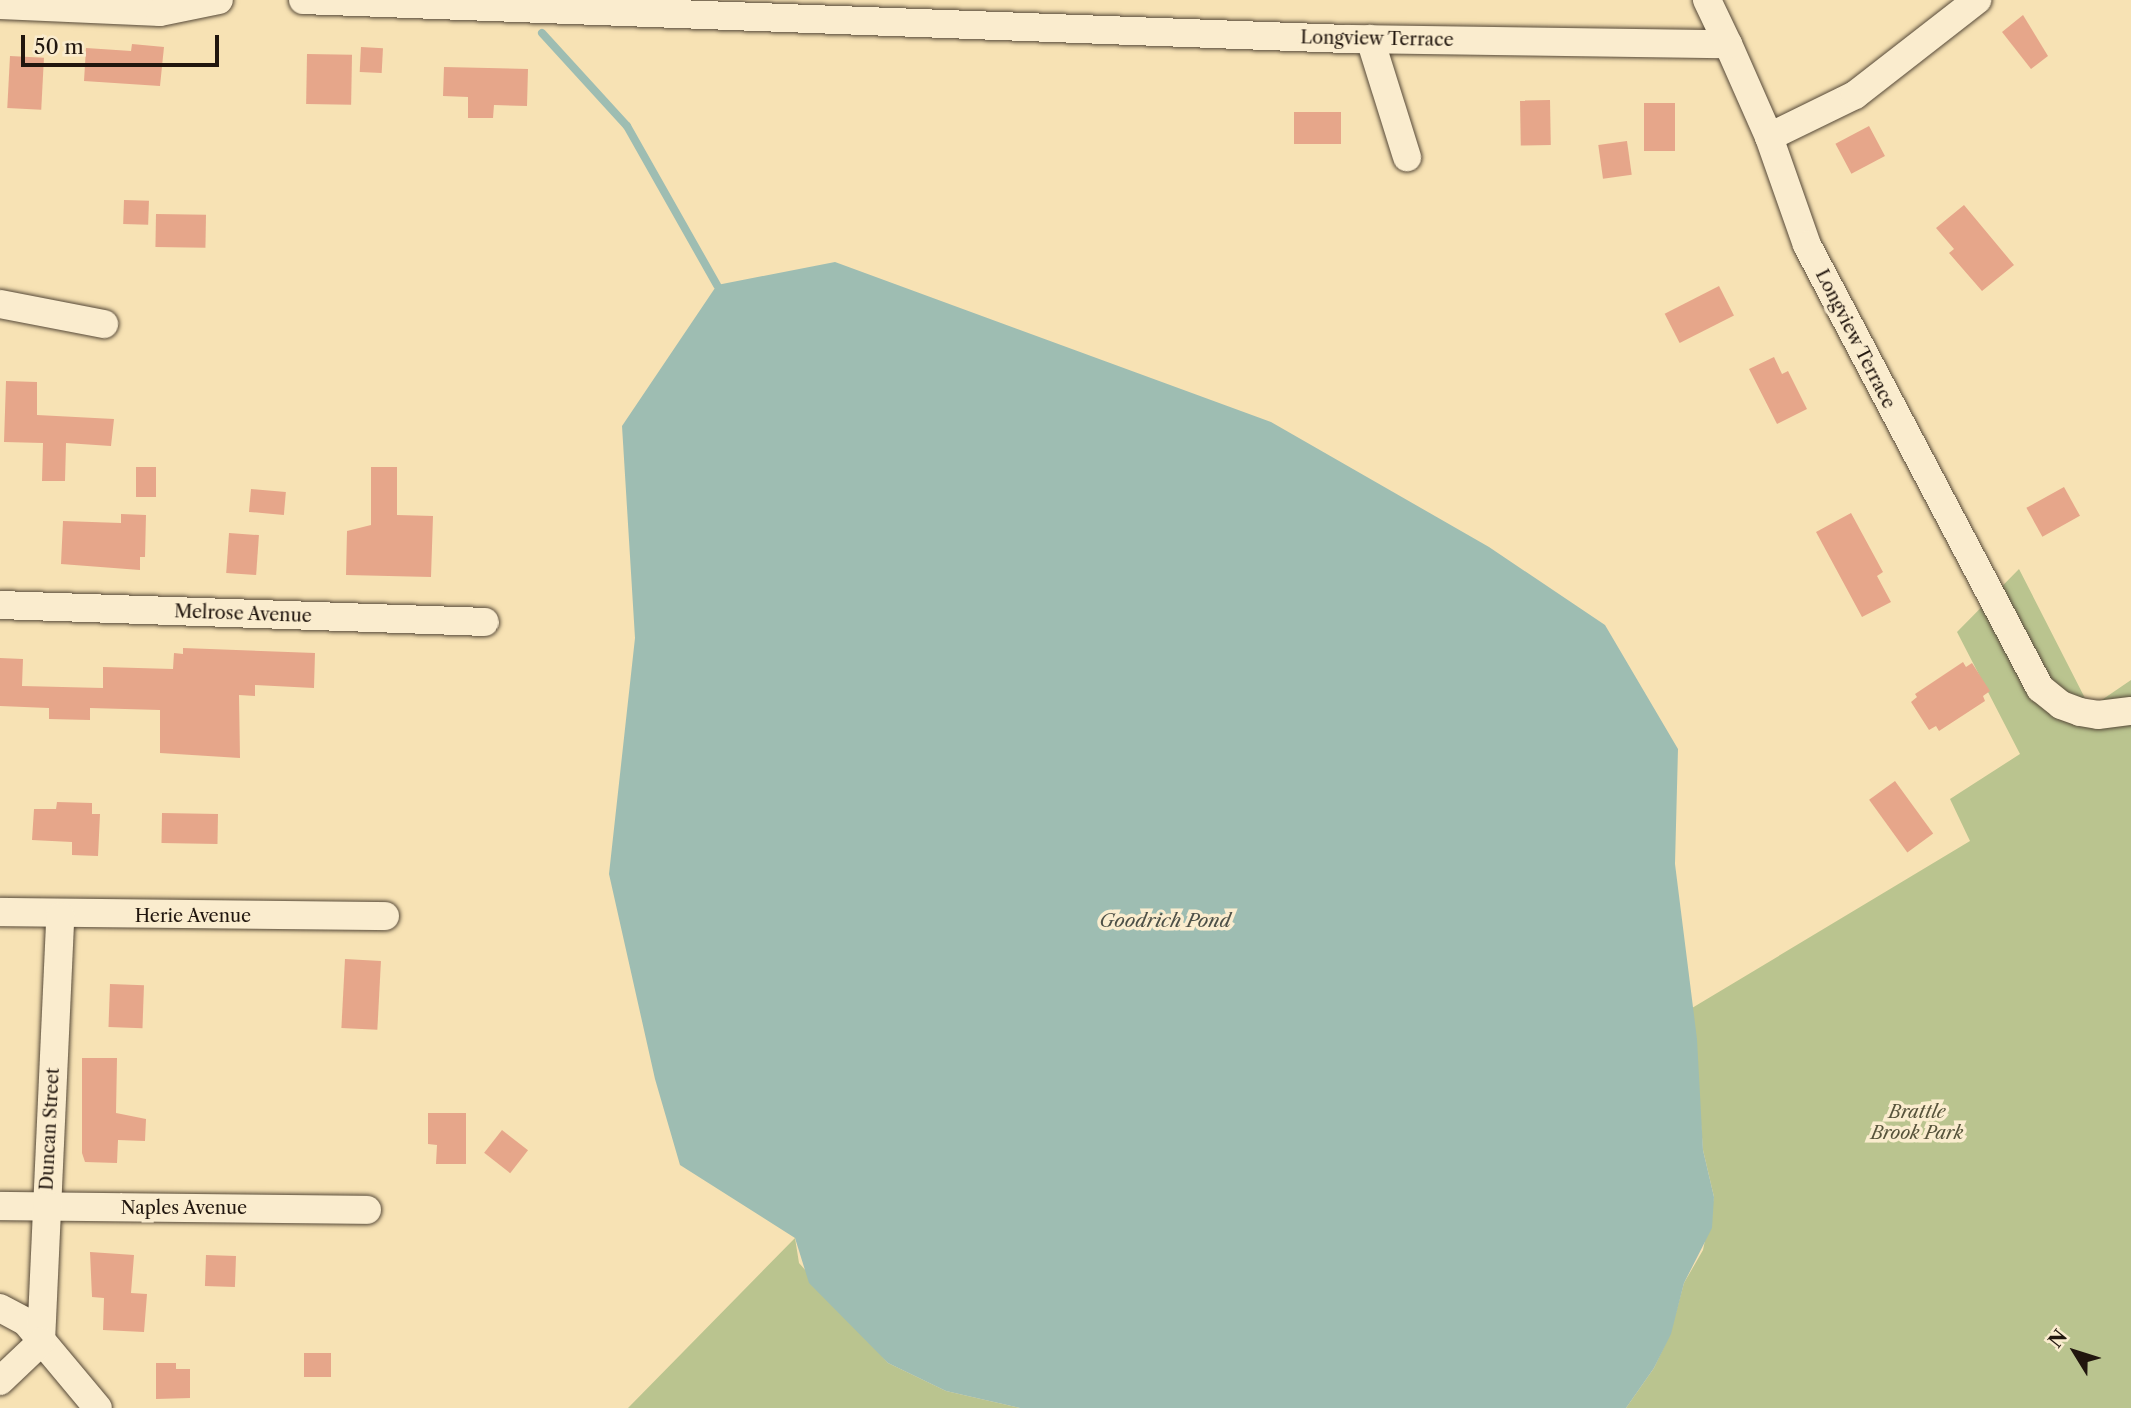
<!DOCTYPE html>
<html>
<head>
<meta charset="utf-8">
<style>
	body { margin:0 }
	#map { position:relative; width:2131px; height:1408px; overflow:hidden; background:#f7e2b4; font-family:"Libre Caslon Text",serif }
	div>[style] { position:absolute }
	.green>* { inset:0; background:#bac48f }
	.water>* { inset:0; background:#9ebdb2 }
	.stream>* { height:8px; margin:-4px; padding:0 4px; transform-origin:4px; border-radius:4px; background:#9ebdb2 }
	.building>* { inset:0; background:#e6a68a; transform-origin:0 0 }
	.roads { filter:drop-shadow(0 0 2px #564938) drop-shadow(0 0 2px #564938) }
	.minor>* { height:28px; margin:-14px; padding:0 14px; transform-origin:14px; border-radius:14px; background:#faecce }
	span { translate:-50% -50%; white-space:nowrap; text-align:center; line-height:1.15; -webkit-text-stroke:7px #faecce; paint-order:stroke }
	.street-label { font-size:18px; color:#21160e }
	.park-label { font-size:18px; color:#57533b; font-style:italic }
	.water-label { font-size:19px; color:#4d5047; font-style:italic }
	.north { position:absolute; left:2040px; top:1317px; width:70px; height:70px; -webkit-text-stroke:5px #faecce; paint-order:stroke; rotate:308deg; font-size:19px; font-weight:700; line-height:28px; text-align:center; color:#21160e }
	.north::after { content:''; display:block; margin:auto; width:24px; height:32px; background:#21160e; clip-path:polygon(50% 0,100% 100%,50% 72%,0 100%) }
	.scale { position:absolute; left:21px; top:35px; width:198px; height:32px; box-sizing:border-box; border:4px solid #21160e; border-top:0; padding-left:9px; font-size:21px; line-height:24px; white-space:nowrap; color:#21160e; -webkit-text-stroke:5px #faecce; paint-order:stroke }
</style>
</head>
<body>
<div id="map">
	<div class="green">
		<div style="clip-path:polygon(2019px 569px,2090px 708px,2131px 680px,2131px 1408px,1626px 1408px,1654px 1368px,1670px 1334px,1684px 1283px,1703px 1250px,1714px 1197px,1703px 1150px,1692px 1008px,1970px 841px,1950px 799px,2020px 754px,1957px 632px)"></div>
		<div style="clip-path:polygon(795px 1238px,799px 1263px,888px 1363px,946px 1391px,1020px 1408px,628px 1408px)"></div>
	</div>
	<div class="water">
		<div style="clip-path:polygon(835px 262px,1271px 422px,1489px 547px,1605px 625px,1678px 749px,1675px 864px,1697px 1039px,1703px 1150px,1714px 1197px,1712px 1228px,1684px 1283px,1671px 1334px,1654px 1368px,1626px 1408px,1020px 1408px,946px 1391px,888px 1363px,809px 1283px,795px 1238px,680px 1165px,655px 1079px,609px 874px,635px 638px,622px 426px,717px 285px)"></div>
	</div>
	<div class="stream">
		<div style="left:542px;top:33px;width:126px;rotate:47.6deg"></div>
		<div style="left:627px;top:126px;width:183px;rotate:60.5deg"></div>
	</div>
	<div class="building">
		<div style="clip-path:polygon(2023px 15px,2048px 56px,2031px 69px,2002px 32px)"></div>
		<div style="clip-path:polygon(132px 44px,164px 47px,160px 86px,84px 81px,86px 48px,131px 51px)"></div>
		<div style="left:361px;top:47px;width:22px;height:25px;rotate:3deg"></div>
		<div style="left:307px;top:54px;width:45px;height:50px;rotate:1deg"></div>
		<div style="left:10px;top:56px;width:34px;height:52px;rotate:3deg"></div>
		<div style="clip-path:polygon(444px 67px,528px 69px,527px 106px,494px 105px,493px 118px,468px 118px,468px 97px,443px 96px)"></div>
		<div style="left:1550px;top:100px;width:45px;height:30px;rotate:89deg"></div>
		<div style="left:1644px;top:103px;width:31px;height:48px"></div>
		<div style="left:1294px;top:112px;width:47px;height:32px"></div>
		<div style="left:1869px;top:126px;width:34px;height:38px;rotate:62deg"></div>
		<div style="left:1627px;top:141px;width:34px;height:29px;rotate:82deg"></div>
		<div style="left:124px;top:200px;width:25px;height:24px;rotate:2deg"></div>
		<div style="clip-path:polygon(1964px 205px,2014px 265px,1982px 291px,1949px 253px,1954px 249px,1936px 228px)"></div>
		<div style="left:156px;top:214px;width:50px;height:33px;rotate:1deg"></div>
		<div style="left:1719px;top:286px;width:33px;height:61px;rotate:63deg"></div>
		<div style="clip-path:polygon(1774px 357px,1782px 374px,1788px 371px,1807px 409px,1777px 424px,1749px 369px)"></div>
		<div style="clip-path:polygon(6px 381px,37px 382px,37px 415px,114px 419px,111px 446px,66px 443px,65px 481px,42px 481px,43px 443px,4px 442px)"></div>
		<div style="left:136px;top:467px;width:20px;height:30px"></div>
		<div style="clip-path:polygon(371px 467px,397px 467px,397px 515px,433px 516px,431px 577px,346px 575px,347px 531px,371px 525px)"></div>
		<div style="left:2064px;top:487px;width:33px;height:43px;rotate:61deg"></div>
		<div style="left:251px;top:489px;width:35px;height:23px;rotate:5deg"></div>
		<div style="clip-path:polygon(1851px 513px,1883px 572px,1877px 576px,1891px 602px,1862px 617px,1816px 532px)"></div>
		<div style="clip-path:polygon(121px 514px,146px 515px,145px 557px,140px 557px,140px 570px,61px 564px,63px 521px,121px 523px)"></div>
		<div style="left:229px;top:533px;width:30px;height:40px;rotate:4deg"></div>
		<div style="clip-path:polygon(183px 648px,315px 653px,314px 688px,255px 685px,255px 696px,239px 695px,240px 758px,160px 753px,160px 710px,90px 708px,90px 720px,49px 719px,49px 708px,0 706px,0 658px,23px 659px,22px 686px,103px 688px,103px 667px,173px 669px,174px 653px,183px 654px)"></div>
		<div style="clip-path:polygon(1963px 662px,1966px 667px,1972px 663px,1990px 691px,1983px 696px,1985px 701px,1939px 731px,1936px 726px,1929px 730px,1911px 702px,1917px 697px,1915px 694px)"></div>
		<div style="left:1895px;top:781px;width:65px;height:32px;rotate:54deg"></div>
		<div style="clip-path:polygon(57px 802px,92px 803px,92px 814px,100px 814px,98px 856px,72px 855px,72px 842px,32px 840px,34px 809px,56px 809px)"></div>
		<div style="left:162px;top:813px;width:56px;height:30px;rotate:1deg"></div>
		<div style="left:345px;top:959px;width:36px;height:69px;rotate:3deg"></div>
		<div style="left:110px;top:984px;width:34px;height:43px;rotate:2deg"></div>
		<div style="clip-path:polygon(82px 1058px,117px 1058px,116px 1113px,146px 1119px,145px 1141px,118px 1140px,117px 1163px,85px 1162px,82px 1153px)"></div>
		<div style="clip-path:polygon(428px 1113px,466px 1113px,466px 1164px,436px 1164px,437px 1145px,428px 1144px)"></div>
		<div style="left:502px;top:1130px;width:33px;height:29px;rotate:38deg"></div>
		<div style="clip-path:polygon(90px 1252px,134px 1255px,131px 1293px,147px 1294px,144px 1332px,103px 1330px,104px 1298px,92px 1297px)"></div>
		<div style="left:206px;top:1255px;width:30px;height:31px;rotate:2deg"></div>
		<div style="left:304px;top:1353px;width:27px;height:24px"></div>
		<div style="clip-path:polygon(156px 1363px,176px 1363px,176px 1369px,190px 1369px,190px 1398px,156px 1399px)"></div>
	</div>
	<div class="roads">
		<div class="minor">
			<div style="left:303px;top:0;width:1047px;rotate:2.14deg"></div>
			<div style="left:1349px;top:39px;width:379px;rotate:0.8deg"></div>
			<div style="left:1728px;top:44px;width:102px;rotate:66.2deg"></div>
			<div style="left:1769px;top:137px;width:114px;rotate:70.6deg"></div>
			<div style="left:1807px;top:245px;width:501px;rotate:62.26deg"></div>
			<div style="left:2040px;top:688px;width:27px;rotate:39deg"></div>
			<div style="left:2061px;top:705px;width:20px;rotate:20deg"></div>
			<div style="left:2080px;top:712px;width:18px;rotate:9deg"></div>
			<div style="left:2098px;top:715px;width:33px;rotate:-7deg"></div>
			<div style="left:1707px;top:0;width:49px;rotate:64.5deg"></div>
			<div style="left:0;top:5px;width:160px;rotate:2.5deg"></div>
			<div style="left:160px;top:12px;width:60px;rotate:-11.5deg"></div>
			<div style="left:1370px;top:39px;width:124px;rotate:72.6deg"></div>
			<div style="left:1769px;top:137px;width:96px;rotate:-26deg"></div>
			<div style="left:1855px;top:95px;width:155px;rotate:-37.9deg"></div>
			<div style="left:0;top:304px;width:106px;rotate:10.9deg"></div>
			<div style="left:0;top:605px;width:485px;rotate:2deg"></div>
			<div style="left:0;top:912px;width:385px;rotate:0.6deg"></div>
			<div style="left:0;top:1206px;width:367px;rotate:0.6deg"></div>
			<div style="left:0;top:1308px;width:30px;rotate:28deg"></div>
			<div style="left:26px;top:1322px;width:112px;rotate:50.1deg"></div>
			<div style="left:41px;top:1342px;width:426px;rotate:-87.4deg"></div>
			<div style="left:0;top:1381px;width:57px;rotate:-43.6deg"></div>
		</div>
	</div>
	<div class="street-label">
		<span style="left:1377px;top:39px;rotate:1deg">Longview Terrace</span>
		<span style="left:1855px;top:339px;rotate:63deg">Longview Terrace</span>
		<span style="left:243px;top:614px;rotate:2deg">Melrose Avenue</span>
		<span style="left:193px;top:916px">Herie Avenue</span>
		<span style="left:50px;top:1129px;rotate:-87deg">Duncan Street</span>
		<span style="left:184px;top:1208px">Naples Avenue</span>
	</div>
	<div class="park-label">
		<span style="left:1917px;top:1123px">Brattle<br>Brook Park</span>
	</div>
	<div class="water-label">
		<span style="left:1165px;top:921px">Goodrich Pond</span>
	</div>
	<div class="north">N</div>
	<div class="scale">50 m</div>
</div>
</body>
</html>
